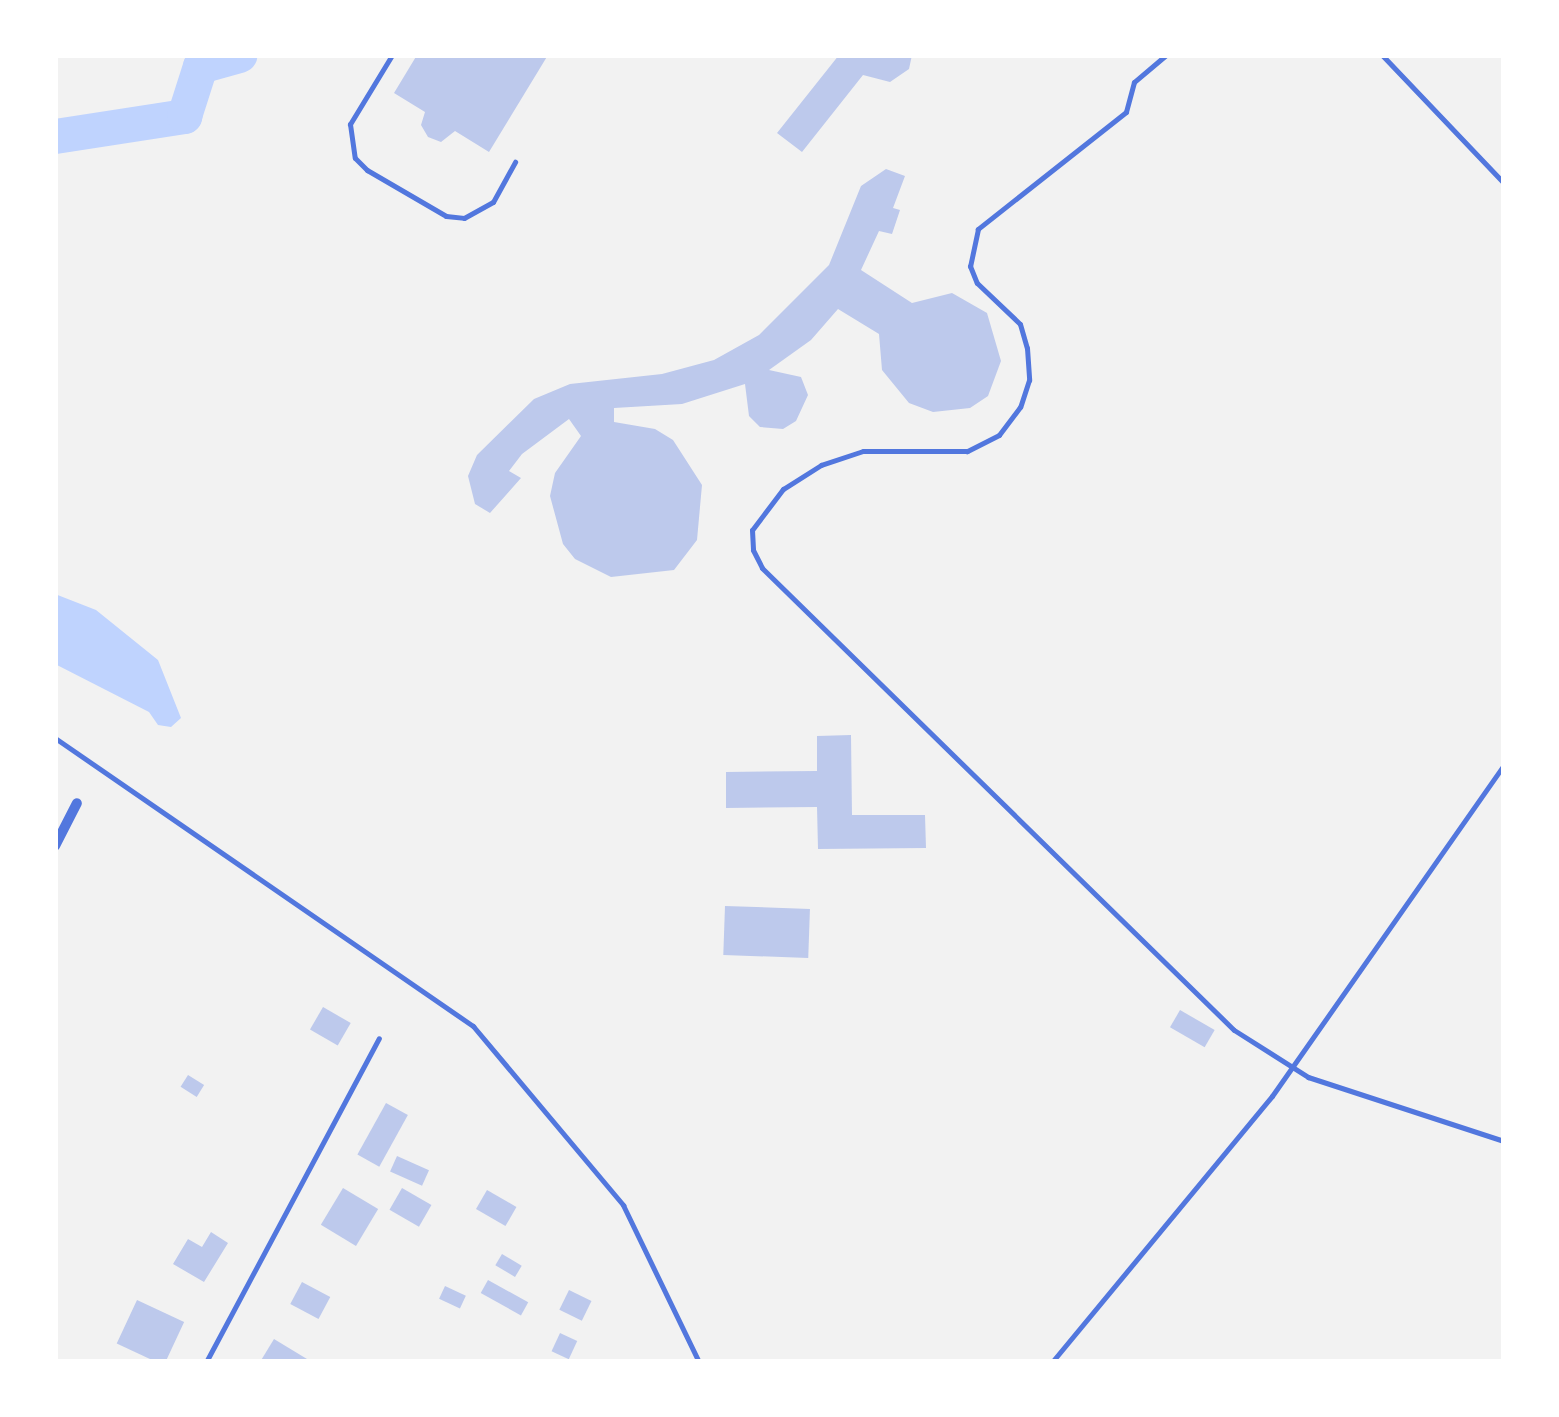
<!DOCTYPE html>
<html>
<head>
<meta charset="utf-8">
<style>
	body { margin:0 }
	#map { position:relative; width:1559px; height:1417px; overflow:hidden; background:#f2f2f2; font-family:Arial,sans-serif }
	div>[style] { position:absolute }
	.water>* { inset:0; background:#bfd3fe }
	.river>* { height:35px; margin:-17.5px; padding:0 17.5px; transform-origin:17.5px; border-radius:17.5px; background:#bfd3fe }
	.building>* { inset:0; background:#bdc9ec; transform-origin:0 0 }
	.service>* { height:5px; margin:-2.5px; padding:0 2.5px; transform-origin:2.5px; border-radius:2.5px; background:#5277de }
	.minor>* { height:10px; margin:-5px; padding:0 5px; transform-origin:5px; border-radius:5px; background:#5277de }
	span { translate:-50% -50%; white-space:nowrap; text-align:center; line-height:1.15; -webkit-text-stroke:9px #fff; paint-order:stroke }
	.frame { position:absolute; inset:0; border:58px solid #fff; pointer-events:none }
</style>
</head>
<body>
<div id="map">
	<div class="water">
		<div style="clip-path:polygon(55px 594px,96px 610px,158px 660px,181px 718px,171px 727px,158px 725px,149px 712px,55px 664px)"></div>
	</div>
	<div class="river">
		<div style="left:55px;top:136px;width:131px;rotate:-8.8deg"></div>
		<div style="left:184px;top:116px;width:52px;rotate:-72.3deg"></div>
		<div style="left:200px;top:66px;width:41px;rotate:-15.8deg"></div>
	</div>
	<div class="building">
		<div style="clip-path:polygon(417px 55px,548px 55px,489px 152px,455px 131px,441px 142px,428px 137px,421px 125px,425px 112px,394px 93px)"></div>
		<div style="clip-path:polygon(839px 55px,912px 55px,909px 69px,890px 82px,863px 75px,802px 152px,777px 133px)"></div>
		<div style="clip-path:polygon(886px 169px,905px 176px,893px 208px,900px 210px,892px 234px,879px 231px,861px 270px,912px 303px,952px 293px,987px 313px,1001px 361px,988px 396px,970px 408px,933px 412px,909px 403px,882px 370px,879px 334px,838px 309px,811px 340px,769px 370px,801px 377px,808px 395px,796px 421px,783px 429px,760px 427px,749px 416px,745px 384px,682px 404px,614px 408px,614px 422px,655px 429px,673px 440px,702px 485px,697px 540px,674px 570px,611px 577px,575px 559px,563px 544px,550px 496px,555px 473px,581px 436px,569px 419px,522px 454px,509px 471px,521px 478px,490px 513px,475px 504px,468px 476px,477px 455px,534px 399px,570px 384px,662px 374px,714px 360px,759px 335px,829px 265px,861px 186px)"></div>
		<div style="clip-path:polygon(851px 735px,852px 815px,925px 815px,926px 848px,818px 849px,817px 807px,726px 808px,726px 772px,817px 771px,817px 736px)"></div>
		<div style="left:725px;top:906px;width:85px;height:49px;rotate:2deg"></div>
		<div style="left:323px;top:1007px;width:32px;height:26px;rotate:30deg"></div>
		<div style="left:1180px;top:1010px;width:40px;height:20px;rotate:30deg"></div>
		<div style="left:188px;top:1075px;width:19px;height:14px;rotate:32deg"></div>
		<div style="left:386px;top:1103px;width:25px;height:59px;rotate:29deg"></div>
		<div style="left:397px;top:1156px;width:35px;height:17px;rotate:24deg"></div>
		<div style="left:343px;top:1188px;width:41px;height:43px;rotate:31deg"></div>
		<div style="left:402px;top:1188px;width:34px;height:25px;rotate:30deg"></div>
		<div style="left:487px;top:1190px;width:34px;height:22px;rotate:30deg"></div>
		<div style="clip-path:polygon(211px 1232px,228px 1243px,204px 1282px,173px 1264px,188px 1239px,202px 1247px)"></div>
		<div style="left:502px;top:1254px;width:23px;height:13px;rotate:31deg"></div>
		<div style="left:488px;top:1280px;width:46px;height:15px;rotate:29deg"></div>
		<div style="left:302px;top:1282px;width:32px;height:25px;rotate:28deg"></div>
		<div style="left:445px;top:1286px;width:23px;height:14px;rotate:25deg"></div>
		<div style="left:569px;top:1290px;width:25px;height:22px;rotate:26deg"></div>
		<div style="left:137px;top:1300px;width:52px;height:48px;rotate:25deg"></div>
		<div style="left:560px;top:1333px;width:19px;height:20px;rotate:25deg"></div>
		<div style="clip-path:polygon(274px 1339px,307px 1359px,305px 1362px,260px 1362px)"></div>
	</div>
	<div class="service">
		<div style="left:392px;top:55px;width:81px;rotate:121.3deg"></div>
		<div style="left:350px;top:124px;width:34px;rotate:82deg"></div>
		<div style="left:355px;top:158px;width:17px;rotate:45deg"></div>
		<div style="left:367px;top:170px;width:91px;rotate:30.2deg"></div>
		<div style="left:446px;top:216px;width:18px;rotate:6deg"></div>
		<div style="left:464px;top:218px;width:33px;rotate:-29deg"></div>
		<div style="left:493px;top:202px;width:46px;rotate:-61.2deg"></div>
		<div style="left:1166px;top:55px;width:42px;rotate:139.8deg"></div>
		<div style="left:1134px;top:82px;width:31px;rotate:105deg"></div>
		<div style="left:1126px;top:112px;width:189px;rotate:141.7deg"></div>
		<div style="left:978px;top:229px;width:38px;rotate:102deg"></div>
		<div style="left:970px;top:266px;width:18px;rotate:68deg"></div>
		<div style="left:977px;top:283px;width:59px;rotate:43.6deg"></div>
		<div style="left:1020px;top:324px;width:25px;rotate:74deg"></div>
		<div style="left:1027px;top:348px;width:32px;rotate:86deg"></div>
		<div style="left:1029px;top:380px;width:28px;rotate:108deg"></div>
		<div style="left:1020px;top:407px;width:35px;rotate:127deg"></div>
		<div style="left:999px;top:435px;width:36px;rotate:153deg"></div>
		<div style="left:967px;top:451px;width:104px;rotate:180deg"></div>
		<div style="left:863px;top:451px;width:44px;rotate:161.6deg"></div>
		<div style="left:821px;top:465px;width:45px;rotate:147.7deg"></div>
		<div style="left:783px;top:489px;width:51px;rotate:127.1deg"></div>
		<div style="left:752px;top:530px;width:20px;rotate:87deg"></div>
		<div style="left:753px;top:550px;width:20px;rotate:63deg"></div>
		<div style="left:762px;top:568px;width:660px;rotate:44.39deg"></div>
		<div style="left:1234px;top:1030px;width:88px;rotate:32.4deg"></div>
		<div style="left:1308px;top:1077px;width:206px;rotate:18.1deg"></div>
		<div style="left:1382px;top:55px;width:177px;rotate:46.4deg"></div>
		<div style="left:55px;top:738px;width:508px;rotate:34.57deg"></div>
		<div style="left:473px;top:1026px;width:234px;rotate:50deg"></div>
		<div style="left:623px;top:1205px;width:174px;rotate:64.2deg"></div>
		<div style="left:206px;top:1362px;width:367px;rotate:-61.9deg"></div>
		<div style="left:1052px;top:1362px;width:345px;rotate:-50.4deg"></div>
		<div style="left:1272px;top:1096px;width:404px;rotate:-55deg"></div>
	</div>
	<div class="minor">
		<div style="left:55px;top:846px;width:48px;rotate:-62.9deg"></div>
	</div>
	<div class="frame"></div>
</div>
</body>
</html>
